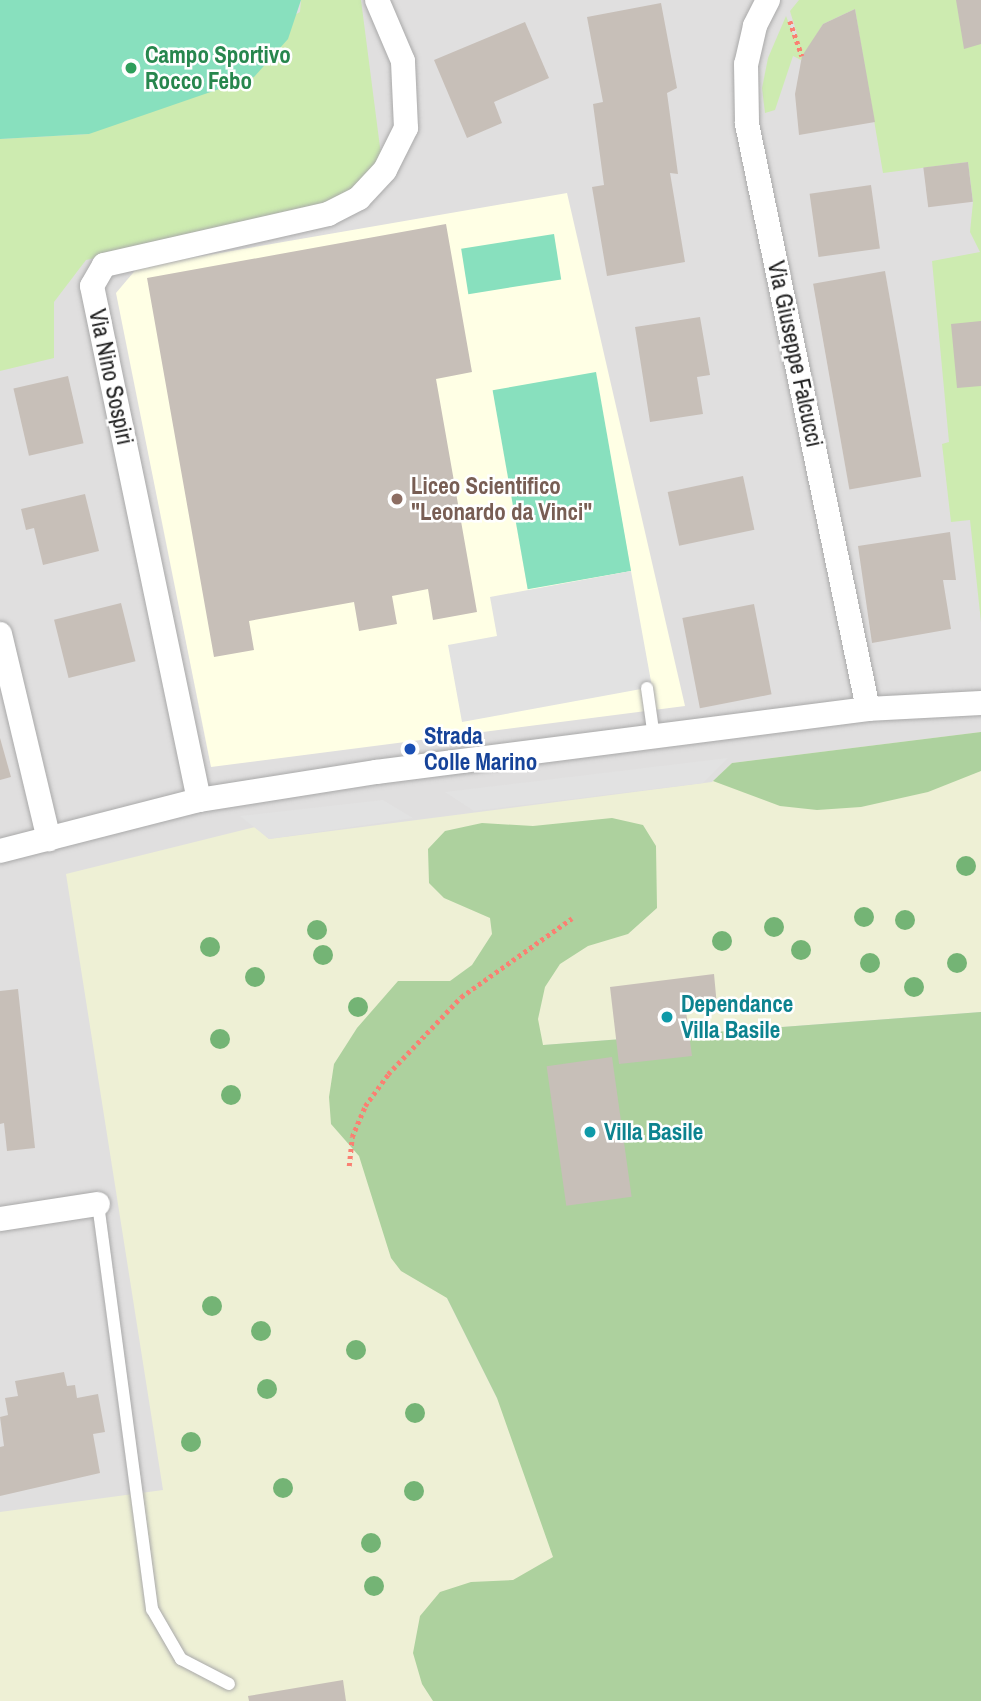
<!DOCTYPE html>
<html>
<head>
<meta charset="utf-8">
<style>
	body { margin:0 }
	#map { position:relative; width:981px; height:1701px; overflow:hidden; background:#f2efe9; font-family:"Archivo Narrow",sans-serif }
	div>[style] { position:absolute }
	.residential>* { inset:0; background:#e0dfdf; transform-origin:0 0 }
	.education>* { inset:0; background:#ffffe5 }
	.farmland>* { inset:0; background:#eef0d5 }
	.grass>* { inset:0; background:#cdebb0 }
	.forest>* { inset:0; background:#add19e }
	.pitch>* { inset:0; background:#88e0be; transform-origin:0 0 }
	.parking>* { inset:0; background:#e2e2e2 }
	.building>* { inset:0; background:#c7bfb8; transform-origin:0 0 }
	.path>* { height:4.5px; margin-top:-2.25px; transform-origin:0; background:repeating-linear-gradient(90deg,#fa8072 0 3.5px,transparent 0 7px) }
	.roads { filter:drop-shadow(0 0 2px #a9a9a9) drop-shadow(0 0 2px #a9a9a9) }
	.lane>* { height:12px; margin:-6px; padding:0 6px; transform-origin:6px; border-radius:6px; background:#fff }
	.street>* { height:24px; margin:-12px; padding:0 12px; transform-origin:12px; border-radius:12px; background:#fff }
	.trees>* { width:20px; height:20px; margin:-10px; border-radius:50%; background:#74b475 }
	.dots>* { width:19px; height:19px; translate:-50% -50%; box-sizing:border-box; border:4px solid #fff; border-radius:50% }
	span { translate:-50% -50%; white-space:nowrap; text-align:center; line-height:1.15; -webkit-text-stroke:5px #fff; paint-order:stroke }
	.leisure-label { font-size:23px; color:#27864d; font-weight:700 }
	.left { translate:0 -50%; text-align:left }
	.street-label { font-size:23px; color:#222 }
	.education-label { font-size:23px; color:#785e54; font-weight:700 }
	.transit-label { font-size:23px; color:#164399; font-weight:700 }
	.culture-label { font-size:23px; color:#0d838f; font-weight:700 }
</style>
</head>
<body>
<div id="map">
	<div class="residential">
		<div style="left:0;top:0;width:981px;height:1701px"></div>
	</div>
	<div class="education">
		<div style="clip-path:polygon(567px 193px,685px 706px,211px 767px,116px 293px,138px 267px)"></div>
	</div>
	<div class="farmland">
		<div style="clip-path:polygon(981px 732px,981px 1012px,411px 1055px,431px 1266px,497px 1398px,792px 1701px,0 1701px,0 1512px,163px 1490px,66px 874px,255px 827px,269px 839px,712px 782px,732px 763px)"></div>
	</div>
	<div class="grass">
		<div style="clip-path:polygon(301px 0,361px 0,381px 155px,366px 180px,343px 201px,298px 214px,86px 260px,54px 302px,54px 358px,0 371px,0 139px,89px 134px,300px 12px)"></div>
		<div style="clip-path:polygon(799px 0,981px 0,981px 622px,970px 520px,951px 522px,942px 444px,949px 442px,932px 261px,980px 252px,970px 232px,973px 202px,968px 162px,883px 173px,855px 9px,823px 24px,801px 60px,793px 56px,775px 110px,765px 113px,762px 88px,768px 58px,786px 16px,794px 36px,797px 34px,790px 11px)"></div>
	</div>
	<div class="forest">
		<div style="clip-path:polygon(981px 732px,981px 771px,928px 792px,861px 807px,817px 810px,780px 806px,713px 781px,732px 763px)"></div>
		<div style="clip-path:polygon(612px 818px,643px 825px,656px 846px,657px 908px,628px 934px,588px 946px,560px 964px,545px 987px,538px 1019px,543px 1045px,981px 1012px,981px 1701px,433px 1701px,422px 1684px,413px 1653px,420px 1616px,440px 1592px,471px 1582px,513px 1580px,553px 1557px,497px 1398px,447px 1298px,401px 1271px,391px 1258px,359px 1156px,331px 1124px,329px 1097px,334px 1064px,357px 1028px,398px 981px,450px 981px,472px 965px,492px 934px,490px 918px,444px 898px,429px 883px,428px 849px,445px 831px,482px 823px,533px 826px)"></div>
	</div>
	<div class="pitch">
		<div style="clip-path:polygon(0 0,301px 0,288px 39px,254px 77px,89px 134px,0 139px)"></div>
		<div style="left:554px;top:234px;width:46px;height:94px;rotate:81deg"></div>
		<div style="left:596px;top:372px;width:202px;height:105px;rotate:80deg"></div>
	</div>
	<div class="parking">
		<div style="clip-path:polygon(631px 571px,652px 687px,462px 722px,448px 645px,497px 636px,490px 597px)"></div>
		<div style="clip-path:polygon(728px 758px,703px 783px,474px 811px,445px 792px)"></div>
		<div style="clip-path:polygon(383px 800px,413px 818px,269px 839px,240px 816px)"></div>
	</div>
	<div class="building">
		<div style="clip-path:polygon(956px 0,981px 0,981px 44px,964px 49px)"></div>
		<div style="clip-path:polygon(661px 3px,677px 88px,667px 93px,678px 174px,670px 173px,685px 262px,607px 276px,592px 187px,604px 185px,593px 104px,603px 102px,587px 17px)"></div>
		<div style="clip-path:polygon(855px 9px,875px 122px,799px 135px,795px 94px,802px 56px,823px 24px)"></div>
		<div style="clip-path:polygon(525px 22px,549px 78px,494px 102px,502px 123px,467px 138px,434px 60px)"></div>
		<div style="left:968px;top:162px;width:40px;height:45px;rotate:83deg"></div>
		<div style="left:871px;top:185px;width:64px;height:62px;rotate:82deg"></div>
		<div style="clip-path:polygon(446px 224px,472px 372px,436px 379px,477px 612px,433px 620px,428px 589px,392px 596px,397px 624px,359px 631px,354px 602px,249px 621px,254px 650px,214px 657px,147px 278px)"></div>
		<div style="left:885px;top:271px;width:209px;height:73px;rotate:80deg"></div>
		<div style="clip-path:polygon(700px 317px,710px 375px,697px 377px,703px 414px,650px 422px,635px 327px)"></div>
		<div style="clip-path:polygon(981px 321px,981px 386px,957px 388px,951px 324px)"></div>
		<div style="left:68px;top:376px;width:69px;height:56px;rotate:77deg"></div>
		<div style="left:743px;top:476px;width:55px;height:77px;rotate:78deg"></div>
		<div style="clip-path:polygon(85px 494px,99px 551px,43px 565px,34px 528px,26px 530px,21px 509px)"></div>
		<div style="clip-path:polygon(950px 532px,956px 580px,943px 580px,951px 629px,872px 643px,858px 546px)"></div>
		<div style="left:121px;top:603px;width:60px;height:69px;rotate:76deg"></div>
		<div style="left:754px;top:604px;width:92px;height:73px;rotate:79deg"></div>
		<div style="clip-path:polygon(0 738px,11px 777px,0 780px)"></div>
		<div style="clip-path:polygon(714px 974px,717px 1006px,686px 1011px,692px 1056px,619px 1064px,610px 987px)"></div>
		<div style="clip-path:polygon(18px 989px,35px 1148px,7px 1151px,4px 1123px,0 1124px,0 991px)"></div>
		<div style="left:612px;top:1057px;width:141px;height:66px;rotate:82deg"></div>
		<div style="clip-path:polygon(64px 1372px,67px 1386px,75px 1385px,77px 1398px,98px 1394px,105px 1432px,93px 1434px,100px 1473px,0 1496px,0 1447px,4px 1446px,0 1417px,8px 1415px,5px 1398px,18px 1396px,15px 1381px)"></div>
		<div style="clip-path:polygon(343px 1680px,346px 1701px,249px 1701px,248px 1696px)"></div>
	</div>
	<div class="path">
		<div style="left:790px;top:21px;width:37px;rotate:71deg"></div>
		<div style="left:349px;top:1166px;width:29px;rotate:-84deg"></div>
		<div style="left:352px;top:1137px;width:34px;rotate:-67deg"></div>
		<div style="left:365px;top:1106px;width:39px;rotate:-54deg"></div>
		<div style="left:388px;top:1074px;width:106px;rotate:-46.5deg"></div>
		<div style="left:461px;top:997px;width:136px;rotate:-35.4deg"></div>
	</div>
	<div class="roads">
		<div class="lane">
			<div style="left:647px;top:688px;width:49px;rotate:81.9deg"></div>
			<div style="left:98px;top:1204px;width:409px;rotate:82.4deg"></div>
			<div style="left:152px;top:1609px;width:58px;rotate:59.9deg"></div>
			<div style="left:181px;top:1659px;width:54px;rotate:27.5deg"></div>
		</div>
		<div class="street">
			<div style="left:768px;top:0;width:29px;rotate:117deg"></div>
			<div style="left:755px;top:26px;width:39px;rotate:103deg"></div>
			<div style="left:746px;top:64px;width:60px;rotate:89deg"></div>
			<div style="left:747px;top:124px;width:597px;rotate:78.31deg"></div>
			<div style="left:0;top:634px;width:211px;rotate:76.6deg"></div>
			<div style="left:199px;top:800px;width:525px;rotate:-101.76deg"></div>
			<div style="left:92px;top:286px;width:24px;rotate:-60deg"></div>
			<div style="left:104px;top:265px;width:230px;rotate:-12.8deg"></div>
			<div style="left:328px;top:214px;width:35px;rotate:-27deg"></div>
			<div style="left:359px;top:198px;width:38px;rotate:-47deg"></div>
			<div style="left:385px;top:170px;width:47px;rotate:-63.4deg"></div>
			<div style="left:406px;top:128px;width:67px;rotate:-92.6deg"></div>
			<div style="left:403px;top:61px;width:66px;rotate:-113.1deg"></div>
			<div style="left:0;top:851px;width:205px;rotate:-14.4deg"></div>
			<div style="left:199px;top:800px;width:179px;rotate:-9deg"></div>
			<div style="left:376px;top:772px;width:496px;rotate:-7.3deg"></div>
			<div style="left:868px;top:709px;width:113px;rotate:-3deg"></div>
			<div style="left:0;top:1219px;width:99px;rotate:-8.7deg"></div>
		</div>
	</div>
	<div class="trees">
		<div style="left:966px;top:866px"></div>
		<div style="left:864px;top:917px"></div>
		<div style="left:905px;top:920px"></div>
		<div style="left:774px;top:927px"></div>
		<div style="left:317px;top:930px"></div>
		<div style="left:722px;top:941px"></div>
		<div style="left:210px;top:947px"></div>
		<div style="left:801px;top:950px"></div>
		<div style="left:323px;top:955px"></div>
		<div style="left:870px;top:963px"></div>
		<div style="left:957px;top:963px"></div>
		<div style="left:255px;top:977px"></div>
		<div style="left:914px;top:987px"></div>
		<div style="left:358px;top:1007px"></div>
		<div style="left:220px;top:1039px"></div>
		<div style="left:231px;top:1095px"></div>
		<div style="left:212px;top:1306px"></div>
		<div style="left:261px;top:1331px"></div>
		<div style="left:356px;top:1350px"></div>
		<div style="left:267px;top:1389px"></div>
		<div style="left:415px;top:1413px"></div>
		<div style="left:191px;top:1442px"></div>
		<div style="left:283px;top:1488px"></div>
		<div style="left:414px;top:1491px"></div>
		<div style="left:371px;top:1543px"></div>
		<div style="left:374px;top:1586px"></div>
	</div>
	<div class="dots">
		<div style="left:131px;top:68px;background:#2e9e5b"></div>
		<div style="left:397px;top:499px;background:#8d6e63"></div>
		<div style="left:410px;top:749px;background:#1a4fb4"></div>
		<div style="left:667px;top:1017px;background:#0f9aa8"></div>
		<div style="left:590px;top:1132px;background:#0f9aa8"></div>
	</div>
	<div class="leisure-label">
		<span class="left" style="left:145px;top:68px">Campo Sportivo<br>Rocco Febo</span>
	</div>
	<div class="street-label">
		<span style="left:795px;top:354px;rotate:78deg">Via Giuseppe Falcucci</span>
		<span style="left:111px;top:377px;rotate:78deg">Via Nino Sospiri</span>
	</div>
	<div class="education-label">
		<span class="left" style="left:411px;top:499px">Liceo Scientifico<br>"Leonardo da Vinci"</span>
	</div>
	<div class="transit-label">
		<span class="left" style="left:424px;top:749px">Strada<br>Colle Marino</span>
	</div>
	<div class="culture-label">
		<span class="left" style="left:681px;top:1017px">Dependance<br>Villa Basile</span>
		<span class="left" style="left:604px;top:1132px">Villa Basile</span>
	</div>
</div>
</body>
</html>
